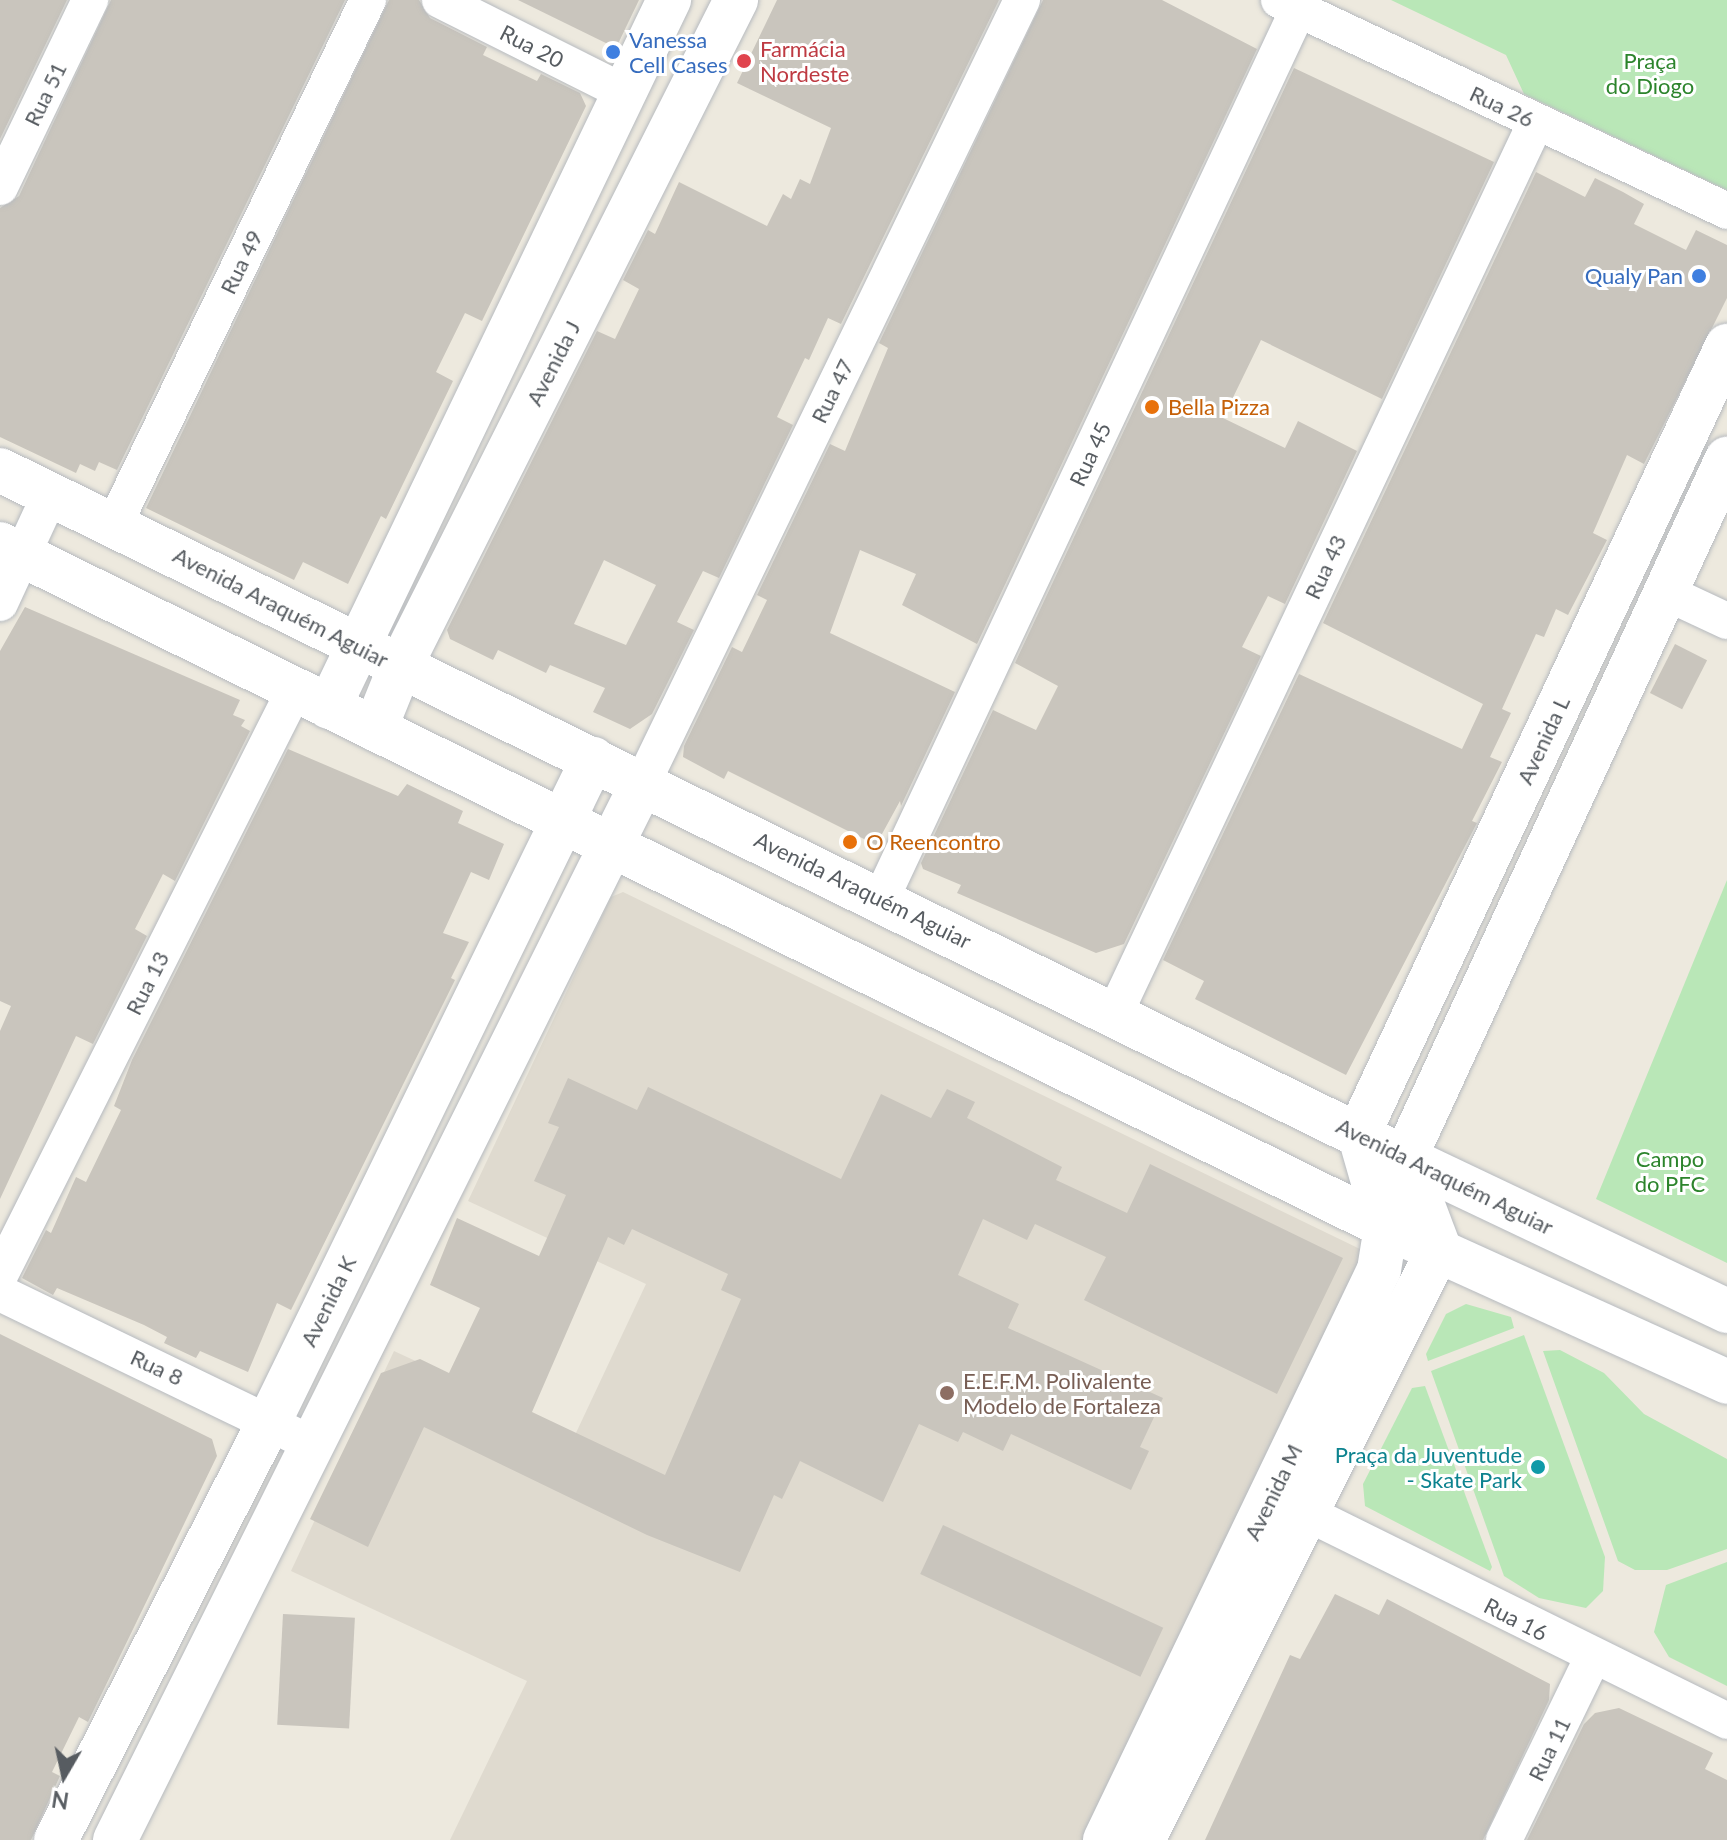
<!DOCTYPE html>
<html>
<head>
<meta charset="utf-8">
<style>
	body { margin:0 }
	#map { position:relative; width:1727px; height:1840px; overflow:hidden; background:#ede9de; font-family:Lato,sans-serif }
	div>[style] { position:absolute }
	.education>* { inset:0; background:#dfdacf }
	.green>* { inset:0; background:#b9e7b7 }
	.building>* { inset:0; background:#c9c5bd; transform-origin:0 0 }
	.roads { filter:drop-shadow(0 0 2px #b6babf) drop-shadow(0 0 2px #b6babf) }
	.minor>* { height:36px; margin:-18px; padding:0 18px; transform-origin:18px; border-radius:18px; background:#fff }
	.tertiary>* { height:44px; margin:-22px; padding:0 22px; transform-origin:22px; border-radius:22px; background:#fff }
	.dots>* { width:22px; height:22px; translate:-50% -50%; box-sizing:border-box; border:4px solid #fff; border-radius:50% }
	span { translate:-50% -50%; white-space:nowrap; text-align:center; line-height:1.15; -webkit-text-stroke:6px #fff; paint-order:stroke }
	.shop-label { font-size:22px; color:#366cbe }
	.left { translate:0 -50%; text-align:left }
	.right { translate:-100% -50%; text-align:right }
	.street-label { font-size:22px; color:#575c61 }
	.health-label { font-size:22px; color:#be3a42 }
	.park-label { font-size:22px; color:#2c842c }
	.food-label { font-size:22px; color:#c56008 }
	.education-label { font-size:22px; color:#785e54 }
	.culture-label { font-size:22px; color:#0d838f }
	.north { position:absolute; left:24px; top:1736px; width:80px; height:80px; -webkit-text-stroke:6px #fff; paint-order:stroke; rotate:189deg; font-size:22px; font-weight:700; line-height:32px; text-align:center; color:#575c61 }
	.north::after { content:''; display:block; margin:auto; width:28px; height:36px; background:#575c61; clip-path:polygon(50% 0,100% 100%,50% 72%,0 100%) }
</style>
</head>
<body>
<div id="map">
	<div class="education">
		<div style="clip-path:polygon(623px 892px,1360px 1249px,1362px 1264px,1088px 1840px,450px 1840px,527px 1681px,291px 1571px,394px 1351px,575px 1435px,646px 1284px,468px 1201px,611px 897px)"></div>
	</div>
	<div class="green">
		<div style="clip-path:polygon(1391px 0,1727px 0,1727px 190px,1524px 94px,1506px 55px)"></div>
		<div style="clip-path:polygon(1727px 880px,1727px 1263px,1596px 1199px)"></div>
		<div style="clip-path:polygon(1466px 1304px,1511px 1317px,1514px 1328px,1428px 1361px,1426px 1354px,1446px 1314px)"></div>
		<div style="clip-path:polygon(1524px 1335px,1605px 1557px,1603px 1591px,1586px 1608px,1539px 1598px,1504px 1576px,1431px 1371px)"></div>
		<div style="clip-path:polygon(1560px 1350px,1604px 1373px,1644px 1414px,1727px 1459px,1727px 1549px,1667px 1570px,1635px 1570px,1618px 1561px,1543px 1351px)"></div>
		<div style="clip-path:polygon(1425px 1386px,1492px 1567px,1490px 1571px,1365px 1506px,1363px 1484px,1412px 1388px)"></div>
		<div style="clip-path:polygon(1727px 1562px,1727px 1686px,1669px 1657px,1654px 1632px,1666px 1585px)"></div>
	</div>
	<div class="building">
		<div style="clip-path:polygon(0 0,67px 0,0 139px)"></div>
		<div style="clip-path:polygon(111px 0,345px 0,117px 470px,99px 462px,95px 471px,80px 464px,76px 473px,0 437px,0 208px,19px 196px)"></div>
		<div style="clip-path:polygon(389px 0,419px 0,430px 18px,487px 47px,483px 55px,537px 81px,541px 74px,580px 93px,586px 106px,482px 321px,465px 313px,436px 372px,453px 381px,386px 519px,381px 516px,348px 584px,303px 562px,294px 580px,146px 508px)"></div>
		<div style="clip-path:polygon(518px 0,639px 0,616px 48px)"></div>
		<div style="clip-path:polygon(evenodd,777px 0,999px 0,841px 324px,828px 318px,809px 360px,805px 358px,777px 417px,793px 425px,719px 578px,703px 571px,677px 622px,694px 630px,652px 714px,630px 729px,593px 712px,605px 688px,550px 665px,546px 673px,498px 650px,493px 660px,450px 639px,447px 630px,597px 331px,615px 339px,639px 289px,623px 280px,648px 230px,655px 234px,679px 182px,767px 226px,783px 194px,791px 199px,800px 179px,810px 184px,831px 128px,737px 83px,777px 0,604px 560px,656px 585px,626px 645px,574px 624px,604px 560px)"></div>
		<div style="clip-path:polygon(1043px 0,1162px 0,1257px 49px,977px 644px,902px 605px,916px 574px,860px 550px,830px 633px,955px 692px,901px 806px,900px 801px,876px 845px,728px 771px,724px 779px,683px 757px,684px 746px,732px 647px,742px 652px,767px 600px,757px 595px,830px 444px,845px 451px,888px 348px,879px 343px)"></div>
		<div style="clip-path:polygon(1294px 68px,1494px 162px,1382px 399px,1261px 340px,1223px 418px,1285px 448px,1298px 421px,1357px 451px,1285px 604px,1268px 596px,1242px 647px,1261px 656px,1124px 944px,1096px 953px,957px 893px,961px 885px,923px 869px,921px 863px,993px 710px,1036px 730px,1058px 686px,1015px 663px)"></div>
		<div style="clip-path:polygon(1536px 172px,1585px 197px,1595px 178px,1623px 192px,1644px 204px,1634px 224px,1686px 250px,1696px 230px,1727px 245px,1727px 298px,1644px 464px,1627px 455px,1593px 533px,1607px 540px,1568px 615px,1556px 609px,1544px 637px,1536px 634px,1502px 709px,1511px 713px,1490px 757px,1502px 762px,1472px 821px,1477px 823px,1346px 1075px,1195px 999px,1204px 981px,1163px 960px,1299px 674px,1462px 749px,1483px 704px,1323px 623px)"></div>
		<div style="clip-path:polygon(25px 607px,240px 700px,233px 715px,245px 720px,241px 726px,250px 731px,175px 881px,163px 874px,135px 929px,147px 936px,93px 1044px,76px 1036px,0 1199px,0 1031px,11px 1006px,0 1001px,0 651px)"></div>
		<div style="left:1675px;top:644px;width:36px;height:55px;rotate:27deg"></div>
		<div style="clip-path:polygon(288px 749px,398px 796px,407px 784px,463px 811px,458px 823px,504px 844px,489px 880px,471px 872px,443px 933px,469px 942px,451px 978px,455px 980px,291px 1310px,277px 1303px,248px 1372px,200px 1351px,196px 1358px,164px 1343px,167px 1337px,144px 1325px,57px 1288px,53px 1295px,22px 1278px,46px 1230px,51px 1233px,76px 1177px,86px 1182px,121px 1110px,114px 1106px,132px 1060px)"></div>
		<div style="clip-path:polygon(evenodd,568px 1078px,637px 1110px,648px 1087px,841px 1179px,881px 1094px,931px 1118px,947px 1089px,975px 1102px,967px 1118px,1062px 1167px,1056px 1180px,1127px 1213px,1150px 1164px,1343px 1258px,1277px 1394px,1084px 1300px,1106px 1257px,1035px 1224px,1027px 1240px,983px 1219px,958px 1275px,1019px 1304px,1008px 1328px,1163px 1398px,1140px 1447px,1149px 1451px,1131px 1490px,1011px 1434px,1003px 1451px,963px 1432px,958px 1442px,919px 1424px,883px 1502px,800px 1461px,782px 1499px,774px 1495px,740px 1572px,647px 1535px,424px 1427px,368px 1547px,310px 1519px,381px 1373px,420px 1359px,449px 1373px,480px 1308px,430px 1285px,457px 1218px,539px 1256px,566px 1195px,534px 1181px,559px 1127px,548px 1123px,568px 1078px,632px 1229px,728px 1274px,721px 1290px,741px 1299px,665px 1475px,532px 1412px,608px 1237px,624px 1245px,632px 1229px)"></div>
		<div style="clip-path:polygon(0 1334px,212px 1439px,217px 1456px,88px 1722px,79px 1717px,52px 1772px,60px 1776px,31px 1840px,0 1840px)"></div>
		<div style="left:943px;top:1525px;width:243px;height:54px;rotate:25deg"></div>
		<div style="clip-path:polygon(1335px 1594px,1379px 1615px,1387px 1599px,1550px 1684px,1549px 1700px,1483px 1840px,1205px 1840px,1290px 1655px,1300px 1659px)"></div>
		<div style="left:283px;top:1614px;width:72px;height:111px;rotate:3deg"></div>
		<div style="clip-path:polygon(1619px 1708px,1713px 1753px,1705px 1769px,1727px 1780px,1727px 1840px,1527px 1840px,1584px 1724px,1595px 1713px)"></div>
	</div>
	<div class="roads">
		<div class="minor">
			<div style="left:440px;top:0;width:206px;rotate:26.6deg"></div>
			<div style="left:1279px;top:0;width:495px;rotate:25.2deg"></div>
			<div style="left:0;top:187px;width:208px;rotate:-64.3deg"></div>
			<div style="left:114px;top:525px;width:583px;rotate:-64.18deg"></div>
			<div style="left:1665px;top:592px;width:68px;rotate:25.1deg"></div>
			<div style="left:0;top:603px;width:119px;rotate:-65.2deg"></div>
			<div style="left:643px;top:782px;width:869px;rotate:-64.14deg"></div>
			<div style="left:881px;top:899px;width:982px;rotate:-64.87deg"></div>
			<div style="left:1115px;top:1013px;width:985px;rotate:-64.71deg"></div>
			<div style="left:0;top:1275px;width:654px;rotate:-63.28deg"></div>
			<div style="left:0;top:1293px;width:348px;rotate:25.8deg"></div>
			<div style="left:1307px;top:1513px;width:469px;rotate:26.3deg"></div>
			<div style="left:1504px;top:1840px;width:203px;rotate:-64.1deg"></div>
		</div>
		<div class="tertiary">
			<div style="left:0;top:470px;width:1564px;rotate:26.09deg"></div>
			<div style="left:1405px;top:1158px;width:357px;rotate:25.4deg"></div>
			<div style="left:0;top:544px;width:1545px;rotate:26.23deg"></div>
			<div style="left:1386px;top:1227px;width:375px;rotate:24.4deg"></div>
			<div style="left:329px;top:707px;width:785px;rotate:-64.32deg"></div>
			<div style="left:375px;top:729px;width:67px;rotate:-68deg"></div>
			<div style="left:400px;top:667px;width:747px;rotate:-63.26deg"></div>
			<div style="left:56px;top:1840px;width:471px;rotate:-63deg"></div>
			<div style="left:270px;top:1420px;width:736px;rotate:-63.96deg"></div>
			<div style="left:115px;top:1840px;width:1182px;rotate:-63.48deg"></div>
			<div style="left:1105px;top:1840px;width:632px;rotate:-64.33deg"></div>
			<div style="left:1379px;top:1270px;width:44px;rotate:-80.8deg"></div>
			<div style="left:1386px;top:1227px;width:98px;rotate:-106deg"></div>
			<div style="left:1359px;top:1133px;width:869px;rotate:-64.94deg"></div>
			<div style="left:1143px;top:1840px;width:662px;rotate:-63.43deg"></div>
			<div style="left:1439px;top:1248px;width:96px;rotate:-110.7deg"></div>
			<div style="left:1405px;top:1158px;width:770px;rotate:-65.27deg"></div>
		</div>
	</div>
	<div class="dots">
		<div style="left:613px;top:52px;background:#3f7fe0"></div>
		<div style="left:744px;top:61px;background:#e0444e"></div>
		<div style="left:1699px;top:276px;background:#3f7fe0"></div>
		<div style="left:1152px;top:407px;background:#e8710a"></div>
		<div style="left:850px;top:842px;background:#e8710a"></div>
		<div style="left:947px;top:1393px;background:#8d6e63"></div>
		<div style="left:1538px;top:1467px;background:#0f9aa8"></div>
	</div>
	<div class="shop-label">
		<span class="left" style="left:629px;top:52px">Vanessa<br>Cell Cases</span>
		<span class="right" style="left:1683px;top:276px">Qualy Pan</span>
	</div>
	<div class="street-label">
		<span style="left:532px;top:46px;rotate:27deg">Rua 20</span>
		<span style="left:45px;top:94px;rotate:-64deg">Rua 51</span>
		<span style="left:1502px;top:106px;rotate:25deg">Rua 26</span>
		<span style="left:241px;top:262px;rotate:-64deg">Rua 49</span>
		<span style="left:553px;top:363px;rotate:-63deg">Avenida J</span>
		<span style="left:832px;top:391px;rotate:-64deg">Rua 47</span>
		<span style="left:1090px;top:454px;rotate:-65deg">Rua 45</span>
		<span style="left:1325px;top:567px;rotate:-65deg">Rua 43</span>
		<span style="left:281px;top:607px;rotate:27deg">Avenida Araquém Aguiar</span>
		<span style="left:1543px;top:740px;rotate:-65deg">Avenida L</span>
		<span style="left:863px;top:890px;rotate:26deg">Avenida Araquém Aguiar</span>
		<span style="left:147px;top:983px;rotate:-63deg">Rua 13</span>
		<span style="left:1445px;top:1176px;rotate:26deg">Avenida Araquém Aguiar</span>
		<span style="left:328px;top:1301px;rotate:-64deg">Avenida K</span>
		<span style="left:157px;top:1367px;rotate:25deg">Rua 8</span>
		<span style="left:1273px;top:1492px;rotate:-64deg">Avenida M</span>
		<span style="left:1516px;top:1619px;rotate:27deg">Rua 16</span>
		<span style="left:1549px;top:1749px;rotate:-64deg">Rua 11</span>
	</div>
	<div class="health-label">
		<span class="left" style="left:760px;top:61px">Farmácia<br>Nordeste</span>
	</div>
	<div class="park-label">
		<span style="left:1650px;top:73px">Praça<br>do Diogo</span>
		<span style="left:1670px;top:1171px">Campo<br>do PFC</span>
	</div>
	<div class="food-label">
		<span class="left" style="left:1168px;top:407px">Bella Pizza</span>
		<span class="left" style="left:866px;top:842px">O Reencontro</span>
	</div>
	<div class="education-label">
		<span class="left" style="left:963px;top:1393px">E.E.F.M. Polivalente<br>Modelo de Fortaleza</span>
	</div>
	<div class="culture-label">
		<span class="right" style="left:1522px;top:1467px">Praça da Juventude<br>- Skate Park</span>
	</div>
	<div class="north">N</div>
</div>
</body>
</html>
